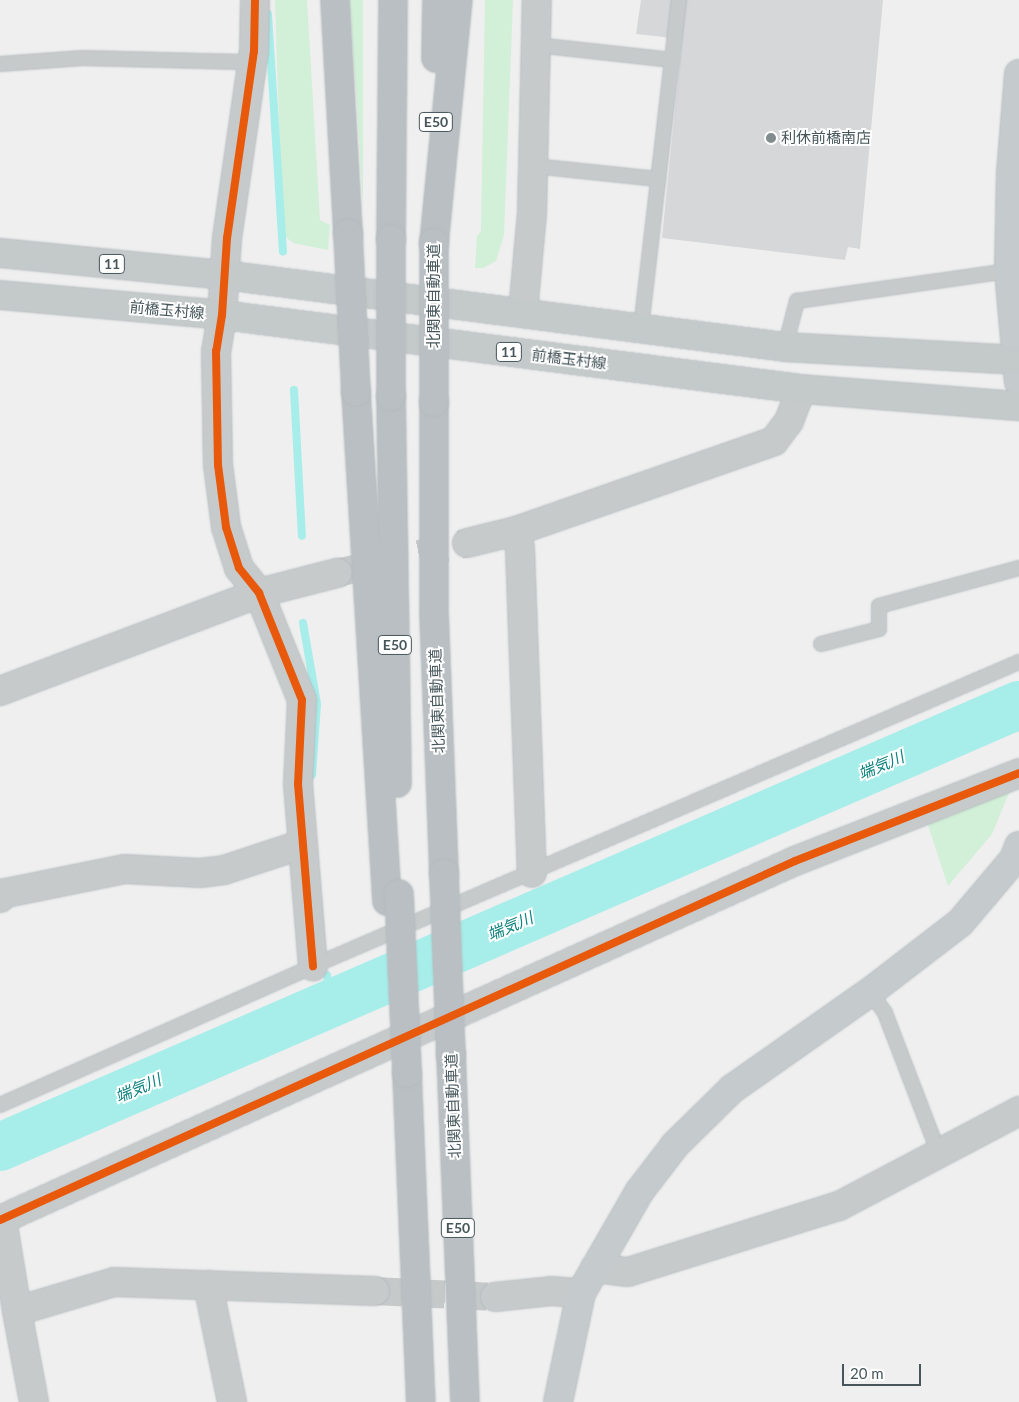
<!DOCTYPE html>
<html>
<head>
<meta charset="utf-8">
<style>
	body { margin:0 }
	#map { position:relative; width:1019px; height:1402px; overflow:hidden; background:#efefef; font-family:Lato,"Noto Sans JP",sans-serif }
	div>[style] { position:absolute }
	.green>* { inset:0; background:#d2efd7 }
	.stream>* { height:8px; margin:-4px; padding:0 4px; transform-origin:4px; border-radius:4px; background:#a7edea }
	.river>* { height:48px; margin:-24px; padding:0 24px; transform-origin:24px; border-radius:24px; background:#a7edea }
	.building>* { inset:0; background:#d6d7d8 }
	.street-tunnel>* { height:28px; margin-top:-14px; transform-origin:0; background:repeating-linear-gradient(90deg,#c5c9ca 0 28px,transparent 0 42px) }
	.roads { filter:drop-shadow(0 0 1px #b4bbbe) drop-shadow(0 0 1px #b4bbbe) }
	.lane>* { height:14px; margin:-7px; padding:0 7px; transform-origin:7px; border-radius:7px; background:#c6cacb }
	.street>* { height:28px; margin:-14px; padding:0 14px; transform-origin:14px; border-radius:14px; background:#c6cacb }
	.secondary>* { height:28px; margin:-14px; padding:0 14px; transform-origin:14px; border-radius:14px; background:#c5cacc }
	.primary>* { height:28px; margin:-14px; padding:0 14px; transform-origin:14px; border-radius:14px; background:#c4c9ca }
	.highway>* { height:28px; margin:-14px; padding:0 14px; transform-origin:14px; border-radius:14px; background:#b9bfc2 }
	.bridges { filter:drop-shadow(0 0 1px #b4bbbe) drop-shadow(0 0 1px #b4bbbe) }
	.highway-bridge>* { height:28px; margin:-14px; padding:0 14px; transform-origin:14px; border-radius:14px; background:#b9bfc2 }
	.cycleway>* { height:8px; margin:-4px; padding:0 4px; transform-origin:4px; border-radius:4px; background:#e8590c }
	.dots>* { width:14px; height:14px; translate:-50% -50%; box-sizing:border-box; border:2px solid #fff; border-radius:50% }
	span { translate:-50% -50%; white-space:nowrap; text-align:center; line-height:1.15; -webkit-text-stroke:4px #fff; paint-order:stroke }
	.shield-label span { padding:1px 4px; background:#fff; border:1px solid; border-radius:4px; -webkit-text-stroke-width:0 }
	.shield-label { font-size:14px; color:#46565b; font-weight:700 }
	.poi-label { font-size:15px; color:#46565b }
	.left { translate:0 -50%; text-align:left }
	.street-label { font-size:15px; color:#46565b }
	.water-label { font-size:16px; color:#0d827e; font-style:italic }
	.scale { position:absolute; left:842px; top:1364px; width:79px; height:22px; box-sizing:border-box; border:2px solid #46565b; border-top:0; padding-left:6px; font-size:15px; line-height:18px; white-space:nowrap; color:#46565b; -webkit-text-stroke:4px #fff; paint-order:stroke }
</style>
</head>
<body>
<div id="map">
	<div class="green">
		<div style="clip-path:polygon(275px 0,307px 0,320px 220px,330px 225px,328px 250px,293px 243px,286px 237px,282px 222px)"></div>
		<div style="clip-path:polygon(349px 0,363px 0,363px 205px,357px 105px)"></div>
		<div style="clip-path:polygon(485px 0,513px 0,504px 235px,496px 261px,483px 268px,475px 268px,477px 236px,481px 231px)"></div>
		<div style="clip-path:polygon(1013px 783px,992px 834px,948px 886px,926px 819px)"></div>
	</div>
	<div class="stream">
		<div style="left:268px;top:14px;width:238px;rotate:86.4deg"></div>
		<div style="left:294px;top:390px;width:146px;rotate:86.9deg"></div>
		<div style="left:303px;top:623px;width:82px;rotate:80.2deg"></div>
		<div style="left:317px;top:704px;width:71px;rotate:94deg"></div>
		<div style="left:327px;top:975px;width:28px;rotate:82deg"></div>
	</div>
	<div class="river">
		<div style="left:0;top:1147px;width:1111px;rotate:-23.45deg"></div>
	</div>
	<div class="building">
		<div style="clip-path:polygon(641px 0,883px 0,860px 249px,848px 247px,845px 260px,662px 238px,682px 39px,636px 34px)"></div>
	</div>
	<div class="street-tunnel">
		<div style="left:337px;top:573px;width:133px;rotate:-13deg"></div>
		<div style="left:375px;top:1291px;width:120px;rotate:2.9deg"></div>
	</div>
	<div class="roads">
		<div class="lane">
			<div style="left:536px;top:45px;width:137px;rotate:6.3deg"></div>
			<div style="left:0;top:64px;width:83px;rotate:-4.1deg"></div>
			<div style="left:83px;top:58px;width:169px;rotate:1.4deg"></div>
			<div style="left:533px;top:166px;width:126px;rotate:5.9deg"></div>
			<div style="left:641px;top:328px;width:330px;rotate:-83.4deg"></div>
			<div style="left:785px;top:347px;width:48px;rotate:-75.4deg"></div>
			<div style="left:797px;top:301px;width:214px;rotate:-8.1deg"></div>
			<div style="left:821px;top:644px;width:60px;rotate:-14.5deg"></div>
			<div style="left:879px;top:629px;width:23px;rotate:-90deg"></div>
			<div style="left:879px;top:606px;width:145px;rotate:-15.2deg"></div>
			<div style="left:870px;top:992px;width:26px;rotate:54deg"></div>
			<div style="left:885px;top:1013px;width:148px;rotate:69deg"></div>
			<div style="left:0;top:1105px;width:342px;rotate:-23.9deg"></div>
			<div style="left:313px;top:966px;width:769px;rotate:-23.3deg"></div>
		</div>
		<div class="street">
			<div style="left:255px;top:0;width:51px;rotate:91.1deg"></div>
			<div style="left:254px;top:51px;width:189px;rotate:98.2deg"></div>
			<div style="left:227px;top:238px;width:77px;rotate:93.7deg"></div>
			<div style="left:222px;top:315px;width:36px;rotate:99deg"></div>
			<div style="left:216px;top:351px;width:114px;rotate:89deg"></div>
			<div style="left:218px;top:465px;width:63px;rotate:82.6deg"></div>
			<div style="left:226px;top:527px;width:43px;rotate:72.4deg"></div>
			<div style="left:239px;top:568px;width:32px;rotate:51deg"></div>
			<div style="left:259px;top:593px;width:115px;rotate:68.1deg"></div>
			<div style="left:302px;top:700px;width:84px;rotate:92.7deg"></div>
			<div style="left:298px;top:784px;width:183px;rotate:85.3deg"></div>
			<div style="left:523px;top:312px;width:99px;rotate:-84.8deg"></div>
			<div style="left:532px;top:213px;width:213px;rotate:-88.7deg"></div>
			<div style="left:516px;top:531px;width:18px;rotate:77deg"></div>
			<div style="left:520px;top:549px;width:324px;rotate:87.9deg"></div>
			<div style="left:467px;top:543px;width:50px;rotate:-13.8deg"></div>
			<div style="left:516px;top:531px;width:273px;rotate:-19.2deg"></div>
			<div style="left:774px;top:441px;width:25px;rotate:-53deg"></div>
			<div style="left:789px;top:421px;width:34px;rotate:-69deg"></div>
			<div style="left:0;top:691px;width:277px;rotate:-20.7deg"></div>
			<div style="left:259px;top:593px;width:81px;rotate:-14.4deg"></div>
			<div style="left:0;top:898px;width:8px;rotate:-40deg"></div>
			<div style="left:6px;top:893px;width:121px;rotate:-11.4deg"></div>
			<div style="left:125px;top:869px;width:75px;rotate:3.1deg"></div>
			<div style="left:200px;top:873px;width:24px;rotate:-7deg"></div>
			<div style="left:224px;top:870px;width:83px;rotate:-18.2deg"></div>
			<div style="left:2px;top:1219px;width:93px;rotate:80.7deg"></div>
			<div style="left:0;top:1220px;width:872px;rotate:-24.3deg"></div>
			<div style="left:795px;top:861px;width:241px;rotate:-21.4deg"></div>
			<div style="left:595px;top:1268px;width:33px;rotate:7deg"></div>
			<div style="left:628px;top:1272px;width:221px;rotate:-17.4deg"></div>
			<div style="left:839px;top:1206px;width:204px;rotate:-27.8deg"></div>
			<div style="left:208px;top:1285px;width:119px;rotate:78.4deg"></div>
			<div style="left:495px;top:1297px;width:56px;rotate:-6.1deg"></div>
			<div style="left:551px;top:1291px;width:30px;rotate:4deg"></div>
			<div style="left:34px;top:1402px;width:93px;rotate:-100.6deg"></div>
			<div style="left:17px;top:1311px;width:101px;rotate:-16.6deg"></div>
			<div style="left:114px;top:1282px;width:261px;rotate:2deg"></div>
		</div>
		<div class="secondary">
			<div style="left:1019px;top:74px;width:99px;rotate:94.6deg"></div>
			<div style="left:1011px;top:173px;width:98px;rotate:91.2deg"></div>
			<div style="left:1009px;top:271px;width:111px;rotate:84.9deg"></div>
			<div style="left:558px;top:1402px;width:111px;rotate:-78.1deg"></div>
			<div style="left:581px;top:1293px;width:116px;rotate:-60.1deg"></div>
			<div style="left:639px;top:1192px;width:59px;rotate:-52.5deg"></div>
			<div style="left:675px;top:1145px;width:80px;rotate:-44.5deg"></div>
			<div style="left:732px;top:1089px;width:169px;rotate:-35.1deg"></div>
			<div style="left:870px;top:992px;width:113px;rotate:-37.5deg"></div>
			<div style="left:960px;top:923px;width:84px;rotate:-49.8deg"></div>
			<div style="left:1014px;top:859px;width:14px;rotate:-69deg"></div>
		</div>
		<div class="primary">
			<div style="left:0;top:253px;width:225px;rotate:5.6deg"></div>
			<div style="left:224px;top:275px;width:566px;rotate:7.31deg"></div>
			<div style="left:785px;top:347px;width:234px;rotate:3.2deg"></div>
			<div style="left:0;top:295px;width:223px;rotate:5.1deg"></div>
			<div style="left:222px;top:315px;width:584px;rotate:7.28deg"></div>
			<div style="left:801px;top:389px;width:219px;rotate:4.5deg"></div>
		</div>
		<div class="highway">
			<div style="left:335px;top:0;width:234px;rotate:86.8deg"></div>
			<div style="left:436px;top:58px;width:58px;rotate:-89deg"></div>
			<div style="left:391px;top:239px;width:239px;rotate:-89.5deg"></div>
			<div style="left:434px;top:243px;width:244px;rotate:-84.4deg"></div>
			<div style="left:356px;top:392px;width:510px;rotate:86.51deg"></div>
			<div style="left:391px;top:396px;width:387px;rotate:89.1deg"></div>
			<div style="left:434px;top:402px;width:211px;rotate:90deg"></div>
			<div style="left:434px;top:613px;width:261px;rotate:87.8deg"></div>
			<div style="left:451px;top:1054px;width:348px;rotate:87.7deg"></div>
			<div style="left:407px;top:1073px;width:329px;rotate:87.6deg"></div>
		</div>
	</div>
	<div class="bridges">
		<div class="highway-bridge">
			<div style="left:348px;top:234px;width:158px;rotate:87.1deg"></div>
			<div style="left:391px;top:239px;width:157px;rotate:90deg"></div>
			<div style="left:434px;top:243px;width:159px;rotate:90deg"></div>
			<div style="left:444px;top:874px;width:180px;rotate:87.8deg"></div>
			<div style="left:399px;top:894px;width:179px;rotate:87.4deg"></div>
		</div>
	</div>
	<div class="cycleway">
		<div style="left:255px;top:0;width:51px;rotate:91.1deg"></div>
		<div style="left:254px;top:51px;width:189px;rotate:98.2deg"></div>
		<div style="left:227px;top:238px;width:77px;rotate:93.7deg"></div>
		<div style="left:222px;top:315px;width:36px;rotate:99deg"></div>
		<div style="left:216px;top:351px;width:114px;rotate:89deg"></div>
		<div style="left:218px;top:465px;width:63px;rotate:82.6deg"></div>
		<div style="left:226px;top:527px;width:43px;rotate:72.4deg"></div>
		<div style="left:239px;top:568px;width:32px;rotate:51deg"></div>
		<div style="left:259px;top:593px;width:115px;rotate:68.1deg"></div>
		<div style="left:302px;top:700px;width:84px;rotate:92.7deg"></div>
		<div style="left:298px;top:784px;width:183px;rotate:85.3deg"></div>
		<div style="left:0;top:1220px;width:872px;rotate:-24.3deg"></div>
		<div style="left:795px;top:861px;width:241px;rotate:-21.4deg"></div>
	</div>
	<div class="dots">
		<div style="left:771px;top:138px;background:#818c8f"></div>
	</div>
	<div class="shield-label">
		<span style="left:436px;top:122px">E50</span>
		<span style="left:112px;top:264px">11</span>
		<span style="left:509px;top:352px">11</span>
		<span style="left:395px;top:645px">E50</span>
		<span style="left:458px;top:1228px">E50</span>
	</div>
	<div class="poi-label">
		<span class="left" style="left:781px;top:138px">利休前橋南店</span>
	</div>
	<div class="street-label">
		<span style="left:434px;top:296px;rotate:-90deg">北関東自動車道</span>
		<span style="left:167px;top:310px;rotate:5deg">前橋玉村線</span>
		<span style="left:569px;top:359px;rotate:7deg">前橋玉村線</span>
		<span style="left:437px;top:701px;rotate:-92deg">北関東自動車道</span>
		<span style="left:453px;top:1106px;rotate:-92deg">北関東自動車道</span>
	</div>
	<div class="water-label">
		<span style="left:881px;top:765px;rotate:-23deg">端気川</span>
		<span style="left:510px;top:926px;rotate:-23deg">端気川</span>
		<span style="left:138px;top:1088px;rotate:-23deg">端気川</span>
	</div>
	<div class="scale">20 m</div>
</div>
</body>
</html>
